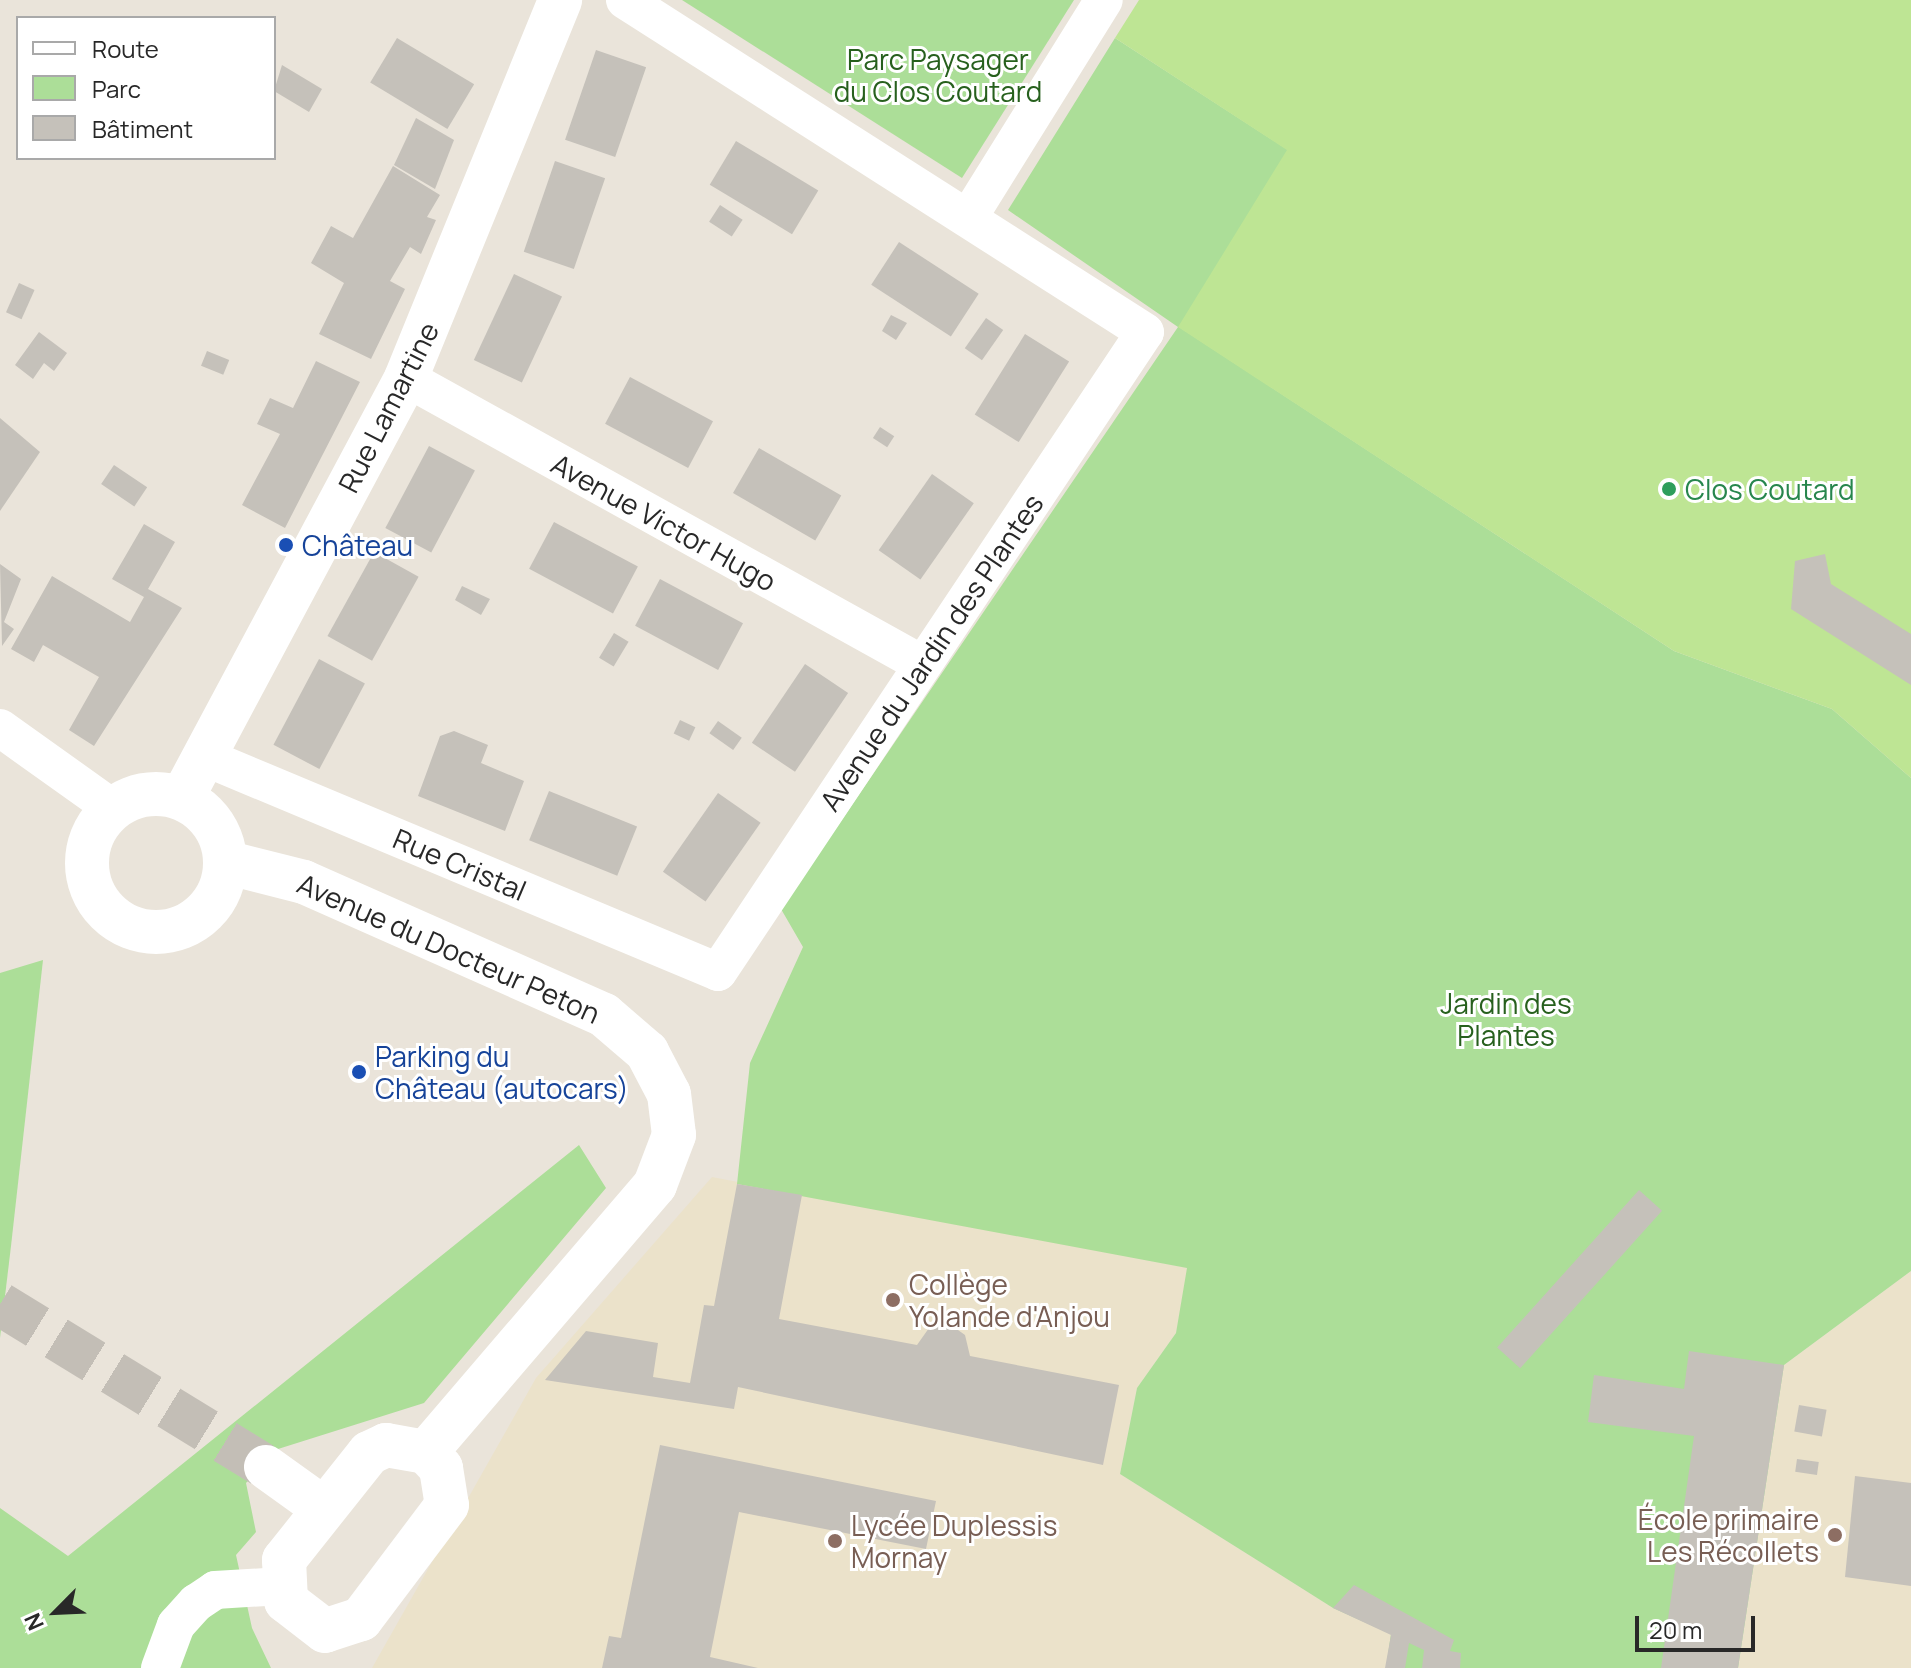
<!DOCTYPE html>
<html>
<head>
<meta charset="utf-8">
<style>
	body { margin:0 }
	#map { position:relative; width:1911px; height:1668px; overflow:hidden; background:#eae4da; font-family:Manrope,sans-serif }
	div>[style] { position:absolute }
	.education>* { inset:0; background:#ebe2ca }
	.green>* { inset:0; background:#acde98 }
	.pitch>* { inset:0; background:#bee594 }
	.building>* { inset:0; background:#c5c1ba; transform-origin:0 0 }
	.secondary-tunnel>* { height:44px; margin-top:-22px; transform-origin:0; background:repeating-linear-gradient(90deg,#c3beb6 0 44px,transparent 0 66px) }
	.street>* { height:38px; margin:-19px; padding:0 19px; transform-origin:19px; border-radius:19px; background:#fff }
	.secondary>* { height:44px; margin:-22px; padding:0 22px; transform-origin:22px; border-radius:22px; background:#fff }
	.secondary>.ring { margin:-22px; padding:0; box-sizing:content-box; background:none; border:44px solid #fff; border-radius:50% }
	.dots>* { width:22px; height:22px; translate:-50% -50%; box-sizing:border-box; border:4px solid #fff; border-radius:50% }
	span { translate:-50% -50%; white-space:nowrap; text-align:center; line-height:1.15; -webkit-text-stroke:6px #fff; paint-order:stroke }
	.park-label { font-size:28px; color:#27601d }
	.street-label { font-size:28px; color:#282828 }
	.leisure-label { font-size:28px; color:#27864d }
	.left { translate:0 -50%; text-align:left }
	.transit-label { font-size:28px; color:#164399 }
	.education-label { font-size:28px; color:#785e54 }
	.right { translate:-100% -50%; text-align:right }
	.legend { position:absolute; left:16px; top:16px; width:260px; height:144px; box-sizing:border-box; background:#fff; border:2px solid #a9a9a9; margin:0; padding:10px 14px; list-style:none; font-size:24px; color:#282828 }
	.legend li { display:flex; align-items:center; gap:16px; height:40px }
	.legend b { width:40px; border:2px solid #a9a9a9 }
	.north { position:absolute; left:16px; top:1572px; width:80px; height:80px; -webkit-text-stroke:6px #fff; paint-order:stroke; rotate:246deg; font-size:22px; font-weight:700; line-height:32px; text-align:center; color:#282828 }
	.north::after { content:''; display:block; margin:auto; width:28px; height:36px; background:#282828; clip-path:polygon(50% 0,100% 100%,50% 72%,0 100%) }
	.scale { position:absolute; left:1635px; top:1616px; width:120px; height:36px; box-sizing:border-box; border:4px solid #282828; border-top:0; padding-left:10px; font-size:24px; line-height:28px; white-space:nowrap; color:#282828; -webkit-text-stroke:6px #fff; paint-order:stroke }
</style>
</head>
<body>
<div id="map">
	<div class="education">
		<div style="clip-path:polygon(712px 1177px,1188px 1268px,1176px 1333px,1137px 1388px,1120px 1474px,1333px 1608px,1392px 1634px,1386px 1668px,372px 1668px,536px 1378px)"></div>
		<div style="clip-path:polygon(1911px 1271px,1911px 1668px,1738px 1668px,1784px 1365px)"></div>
	</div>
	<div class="green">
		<div style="clip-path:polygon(682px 0,1074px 0,962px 178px)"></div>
		<div style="clip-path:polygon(1115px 38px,1288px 150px,1179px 327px,1674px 651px,1832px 709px,1911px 778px,1911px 1271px,1784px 1365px,1738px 1668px,1386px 1668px,1391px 1634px,1333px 1608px,1120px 1474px,1137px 1388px,1176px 1333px,1187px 1268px,737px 1184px,750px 1063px,803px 947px,781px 909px,1178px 327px,1008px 210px)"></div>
		<div style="clip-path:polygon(43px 960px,11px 1246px,0 1338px,0 973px)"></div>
		<div style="clip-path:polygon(579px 1145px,606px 1188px,424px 1403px,278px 1449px,246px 1483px,256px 1532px,236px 1555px,252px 1628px,271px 1668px,0 1668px,0 1508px,68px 1556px)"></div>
	</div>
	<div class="pitch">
		<div style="clip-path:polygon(1139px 0,1911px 0,1911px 778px,1832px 709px,1674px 651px,1178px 327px,1287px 150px,1115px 38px)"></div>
	</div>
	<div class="building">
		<div style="left:397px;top:38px;width:90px;height:52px;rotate:31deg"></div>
		<div style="left:596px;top:50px;width:53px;height:95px;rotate:19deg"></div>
		<div style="clip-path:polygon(282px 65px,322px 89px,309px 112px,274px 91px)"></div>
		<div style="clip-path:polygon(416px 118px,454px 140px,435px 189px,394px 165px)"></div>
		<div style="left:736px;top:141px;width:96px;height:51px;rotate:31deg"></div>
		<div style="left:555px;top:161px;width:53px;height:96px;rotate:19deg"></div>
		<div style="clip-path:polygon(393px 166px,440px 195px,427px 217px,436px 220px,421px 254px,410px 247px,390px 281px,405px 289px,371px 359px,319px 334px,344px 283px,311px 263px,331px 226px,353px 238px)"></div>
		<div style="left:720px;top:205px;width:27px;height:20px;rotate:33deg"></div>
		<div style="left:899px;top:242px;width:95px;height:51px;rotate:33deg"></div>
		<div style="left:514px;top:274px;width:53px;height:95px;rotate:25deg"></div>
		<div style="left:19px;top:283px;width:17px;height:32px;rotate:24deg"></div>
		<div style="clip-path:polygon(891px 315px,907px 323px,896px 340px,882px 331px)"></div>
		<div style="left:986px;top:318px;width:21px;height:37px;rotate:35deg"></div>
		<div style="clip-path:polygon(39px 332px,67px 353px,54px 371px,44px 363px,33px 379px,15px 365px)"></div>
		<div style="left:1025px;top:334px;width:52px;height:95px;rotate:32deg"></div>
		<div style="left:207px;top:351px;width:24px;height:16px;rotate:22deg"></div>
		<div style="clip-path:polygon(316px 361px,360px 382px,285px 528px,242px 505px,280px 434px,257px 424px,270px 398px,293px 408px)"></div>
		<div style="left:630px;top:377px;width:94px;height:53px;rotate:28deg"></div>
		<div style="clip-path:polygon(0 418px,40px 452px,0 511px)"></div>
		<div style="left:880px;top:427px;width:17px;height:13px;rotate:33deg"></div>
		<div style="left:429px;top:446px;width:52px;height:93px;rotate:28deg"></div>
		<div style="left:759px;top:448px;width:95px;height:52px;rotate:30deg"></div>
		<div style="left:114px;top:465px;width:40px;height:23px;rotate:34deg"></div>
		<div style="left:932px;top:474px;width:51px;height:93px;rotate:35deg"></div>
		<div style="left:554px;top:522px;width:95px;height:53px;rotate:28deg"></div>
		<div style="clip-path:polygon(144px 524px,175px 542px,148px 589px,182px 608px,94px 746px,69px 730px,99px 677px,43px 645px,34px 662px,11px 649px,52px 576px,130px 622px,144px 597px,112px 579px)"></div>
		<div style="left:374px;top:552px;width:51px;height:96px;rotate:29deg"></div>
		<div style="clip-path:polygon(1825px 554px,1831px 584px,1911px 634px,1911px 685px,1791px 609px,1795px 561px)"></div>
		<div style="clip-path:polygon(0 564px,21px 579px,4px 622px,14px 629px,2px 646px)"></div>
		<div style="left:660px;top:579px;width:94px;height:53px;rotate:28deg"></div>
		<div style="clip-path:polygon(462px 586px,490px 599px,481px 615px,455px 600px)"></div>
		<div style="left:614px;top:633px;width:17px;height:29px;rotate:31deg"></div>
		<div style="left:319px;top:659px;width:52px;height:97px;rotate:28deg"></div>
		<div style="left:805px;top:664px;width:52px;height:95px;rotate:34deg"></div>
		<div style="left:680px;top:720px;width:17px;height:15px;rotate:25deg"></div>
		<div style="left:718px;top:721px;width:29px;height:15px;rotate:35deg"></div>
		<div style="clip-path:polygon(454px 731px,488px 745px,481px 763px,524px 781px,505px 831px,418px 796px,440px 736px)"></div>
		<div style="left:549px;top:791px;width:95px;height:53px;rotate:22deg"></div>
		<div style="left:718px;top:793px;width:52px;height:96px;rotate:35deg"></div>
		<div style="clip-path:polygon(737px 1184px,802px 1195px,779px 1319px,917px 1345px,929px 1328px,951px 1325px,965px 1335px,970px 1356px,1119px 1385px,1103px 1465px,738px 1387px,734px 1409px,545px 1380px,586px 1331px,658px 1343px,653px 1377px,690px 1383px,704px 1305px,714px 1306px)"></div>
		<div style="left:1639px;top:1190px;width:31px;height:212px;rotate:42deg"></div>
		<div style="clip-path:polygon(1689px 1351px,1784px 1365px,1738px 1668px,1661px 1668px,1694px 1436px,1588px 1422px,1594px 1375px,1684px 1389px)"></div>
		<div style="left:1799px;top:1405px;width:28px;height:27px;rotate:10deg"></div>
		<div style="clip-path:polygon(660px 1445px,936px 1501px,926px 1549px,739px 1512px,710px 1657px,758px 1668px,602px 1668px,609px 1636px,621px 1638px)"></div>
		<div style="left:1797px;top:1459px;width:22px;height:13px;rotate:8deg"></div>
		<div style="clip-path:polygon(1855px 1476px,1911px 1483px,1911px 1586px,1845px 1577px)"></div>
		<div style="clip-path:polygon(1354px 1585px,1454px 1640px,1450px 1651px,1461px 1653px,1460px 1668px,1422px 1668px,1424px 1650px,1409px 1643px,1405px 1668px,1385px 1668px,1391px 1635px,1333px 1608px)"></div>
	</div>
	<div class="secondary-tunnel">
		<div style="left:0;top:1304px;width:312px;rotate:31.5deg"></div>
	</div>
	<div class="street">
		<div style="left:970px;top:215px;width:253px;rotate:-58.1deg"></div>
		<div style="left:406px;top:378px;width:590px;rotate:29deg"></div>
		<div style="left:0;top:728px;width:138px;rotate:35.5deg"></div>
		<div style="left:202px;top:756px;width:559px;rotate:22.71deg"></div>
		<div style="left:718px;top:972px;width:769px;rotate:-56.29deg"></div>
		<div style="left:1145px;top:332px;width:617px;rotate:-147.44deg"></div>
		<div style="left:160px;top:1668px;width:46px;rotate:-69.6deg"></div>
		<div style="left:176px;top:1625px;width:30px;rotate:-48deg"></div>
		<div style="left:196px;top:1603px;width:23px;rotate:-34deg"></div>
		<div style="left:215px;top:1590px;width:67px;rotate:-3.4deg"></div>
	</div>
	<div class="secondary">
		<div class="ring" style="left:87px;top:794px;width:94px;height:94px"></div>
		<div style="left:182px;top:798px;width:476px;rotate:-61.9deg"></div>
		<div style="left:406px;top:378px;width:408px;rotate:-67.8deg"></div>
		<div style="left:225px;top:862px;width:81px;rotate:14.2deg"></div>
		<div style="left:304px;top:882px;width:328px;rotate:23.9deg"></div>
		<div style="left:604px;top:1015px;width:57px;rotate:40.7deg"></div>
		<div style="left:647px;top:1052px;width:47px;rotate:62.4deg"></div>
		<div style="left:669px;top:1094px;width:41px;rotate:83deg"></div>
		<div style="left:674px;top:1135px;width:53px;rotate:110.8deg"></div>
		<div style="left:655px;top:1185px;width:352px;rotate:130.6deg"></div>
		<div style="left:386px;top:1445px;width:41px;rotate:9.9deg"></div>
		<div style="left:426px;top:1452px;width:22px;rotate:47deg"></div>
		<div style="left:441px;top:1468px;width:37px;rotate:81deg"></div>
		<div style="left:447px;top:1505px;width:143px;rotate:127deg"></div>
		<div style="left:361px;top:1619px;width:38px;rotate:162deg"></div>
		<div style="left:325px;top:1631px;width:49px;rotate:-142.4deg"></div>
		<div style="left:286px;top:1601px;width:41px;rotate:-92.8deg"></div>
		<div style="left:284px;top:1560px;width:137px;rotate:-51.5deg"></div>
		<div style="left:369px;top:1453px;width:19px;rotate:-25deg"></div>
		<div style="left:266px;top:1467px;width:70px;rotate:35.7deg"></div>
	</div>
	<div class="dots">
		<div style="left:1669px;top:489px;background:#2e9e5b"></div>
		<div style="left:286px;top:545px;background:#1a4fb4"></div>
		<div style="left:359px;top:1072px;background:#1a4fb4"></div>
		<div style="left:893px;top:1300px;background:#8d6e63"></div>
		<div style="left:1835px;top:1535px;background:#8d6e63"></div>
		<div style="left:835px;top:1541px;background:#8d6e63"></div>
	</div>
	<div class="park-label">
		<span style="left:938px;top:75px">Parc Paysager<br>du Clos Coutard</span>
		<span style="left:1506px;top:1019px">Jardin des<br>Plantes</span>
	</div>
	<div class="street-label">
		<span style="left:388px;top:407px;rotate:-63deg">Rue Lamartine</span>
		<span style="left:664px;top:522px;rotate:29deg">Avenue Victor Hugo</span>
		<span style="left:931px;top:652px;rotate:-56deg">Avenue du Jardin des Plantes</span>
		<span style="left:460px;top:864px;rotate:23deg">Rue Cristal</span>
		<span style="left:449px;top:948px;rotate:24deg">Avenue du Docteur Peton</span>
	</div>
	<div class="leisure-label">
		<span class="left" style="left:1685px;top:489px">Clos Coutard</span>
	</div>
	<div class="transit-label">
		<span class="left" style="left:302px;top:545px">Château</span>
		<span class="left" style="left:375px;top:1072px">Parking du<br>Château (autocars)</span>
	</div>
	<div class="education-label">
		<span class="left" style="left:909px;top:1300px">Collège<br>Yolande d'Anjou</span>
		<span class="right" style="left:1819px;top:1535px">École primaire<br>Les Récollets</span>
		<span class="left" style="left:851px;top:1541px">Lycée Duplessis<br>Mornay</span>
	</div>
	<ul class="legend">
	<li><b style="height:10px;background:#fff"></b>Route</li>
	<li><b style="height:22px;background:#acde98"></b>Parc</li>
	<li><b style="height:22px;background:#c5c1ba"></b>Bâtiment</li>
	</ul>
	<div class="north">N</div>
	<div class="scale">20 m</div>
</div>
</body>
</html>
